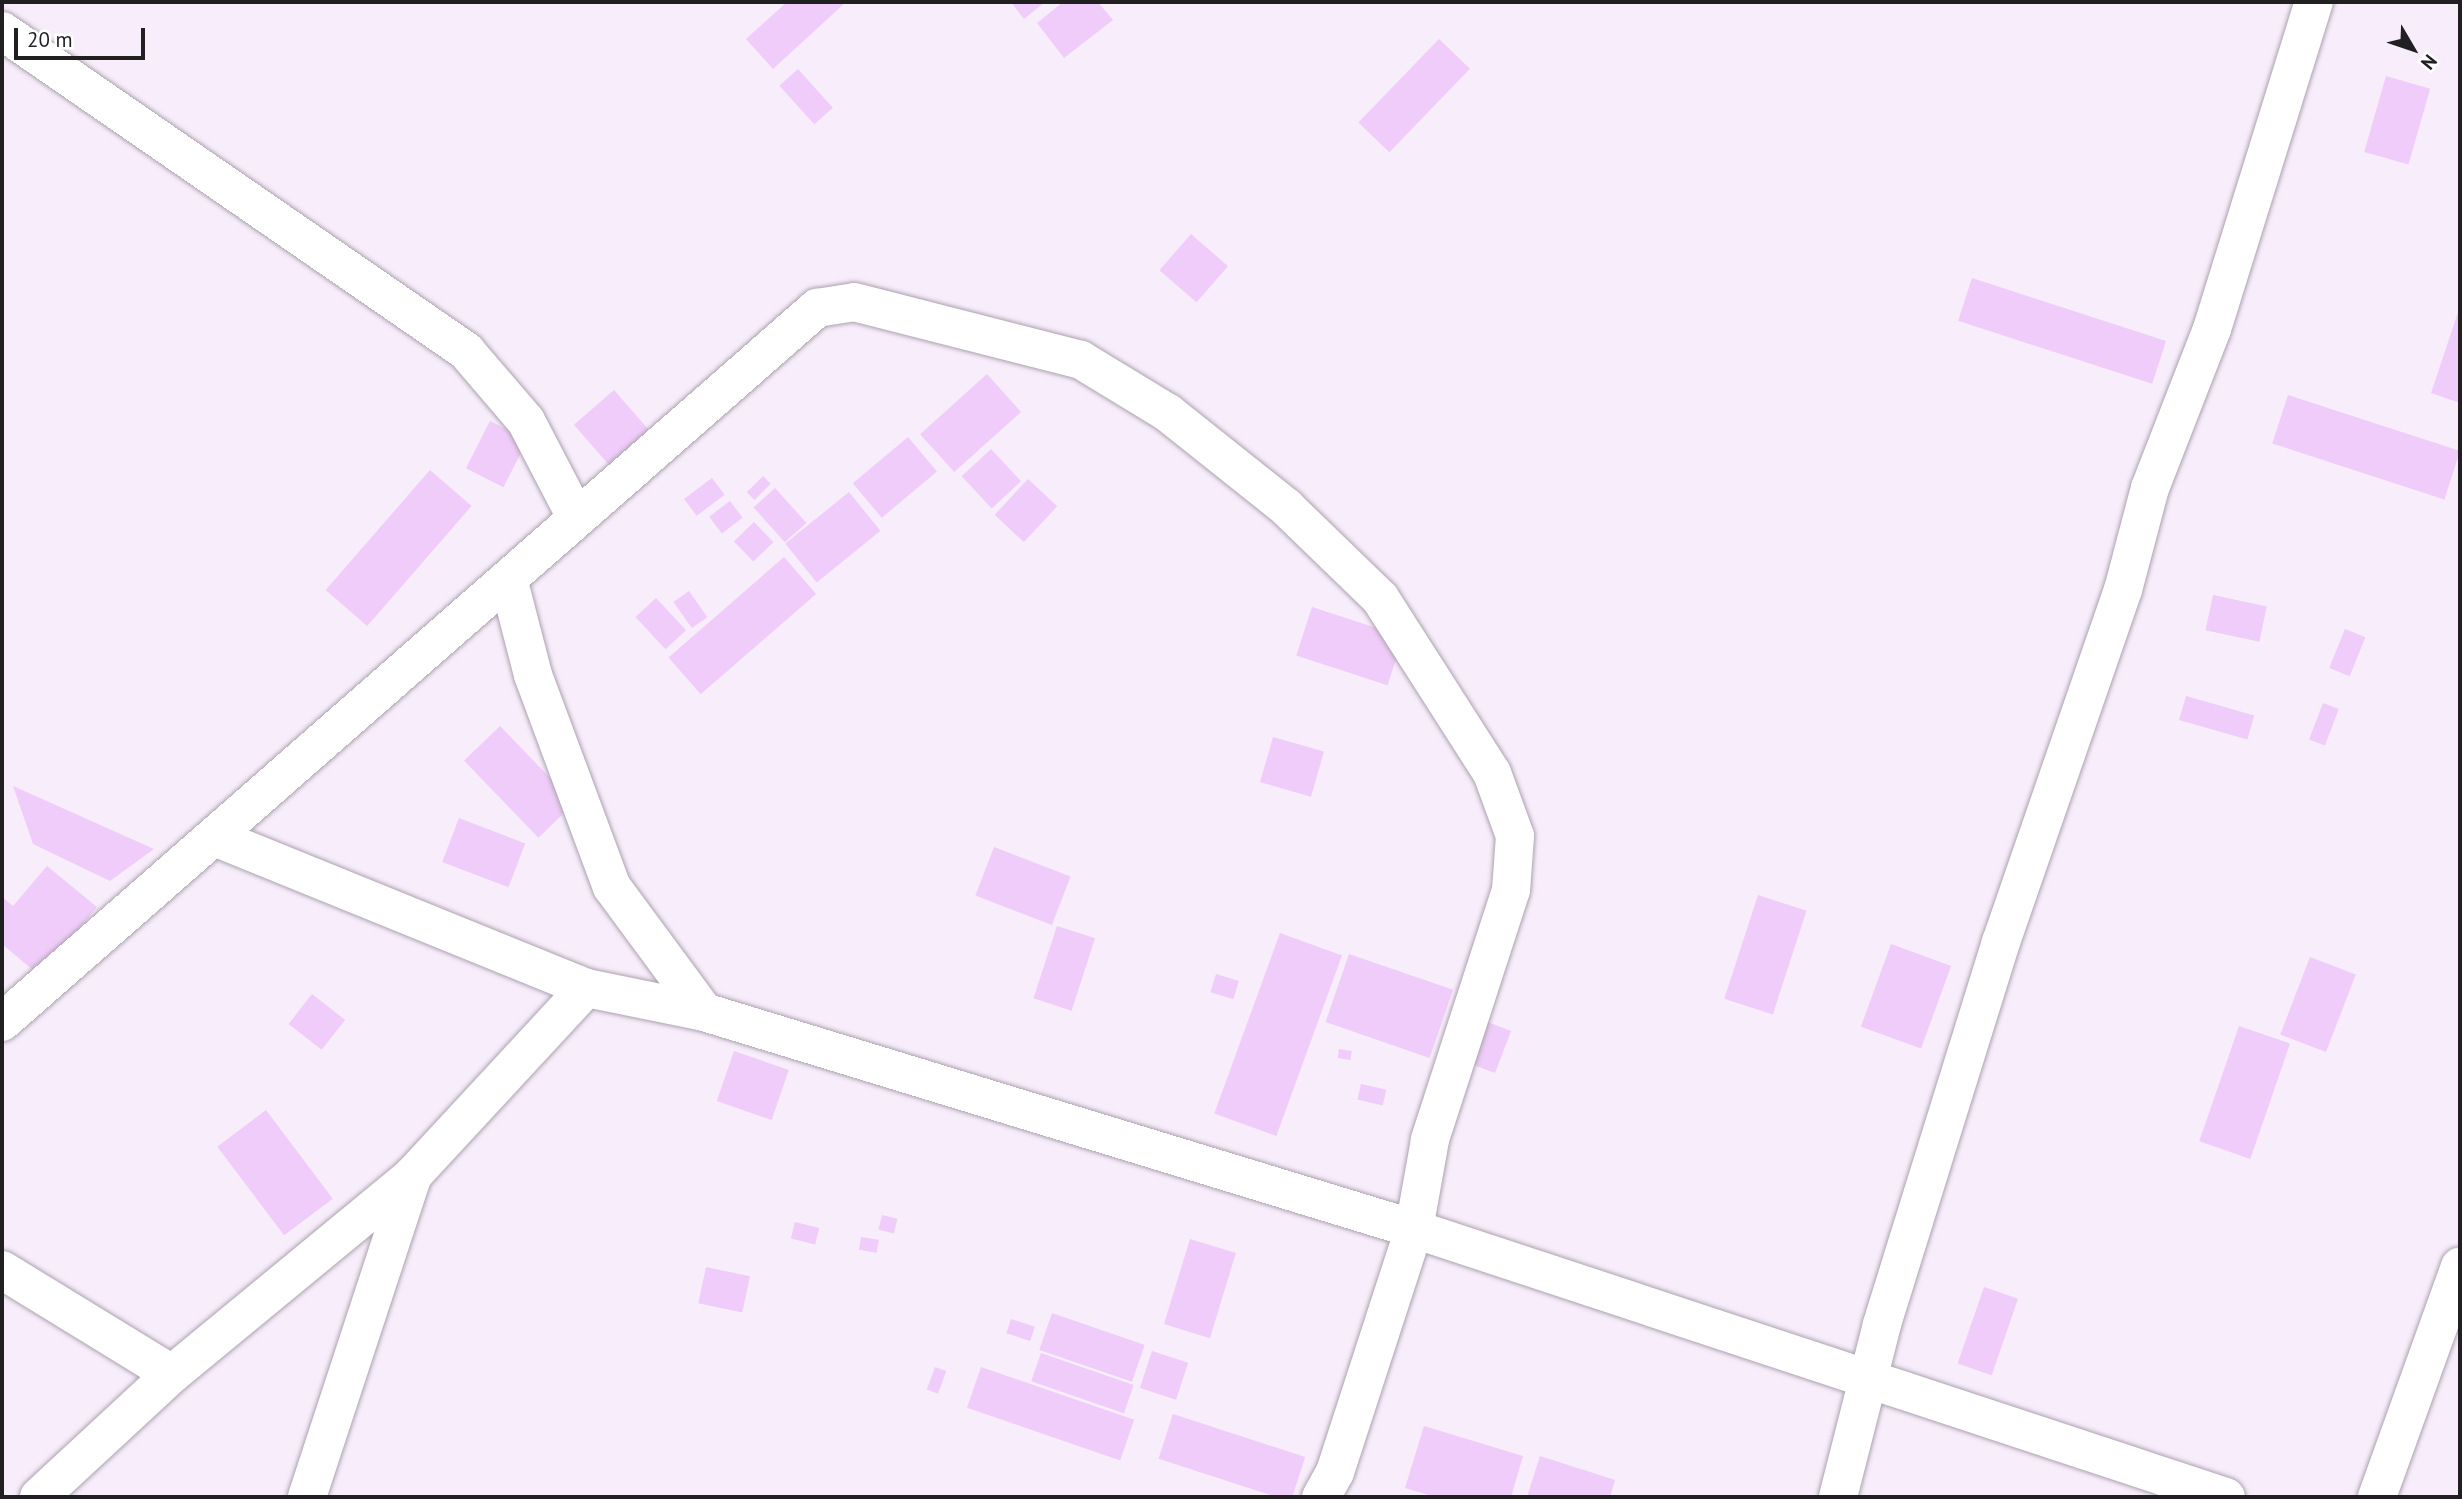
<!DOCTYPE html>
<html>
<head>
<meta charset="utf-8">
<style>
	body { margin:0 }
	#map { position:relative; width:2462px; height:1499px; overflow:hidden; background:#f8edfb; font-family:"PT Sans",sans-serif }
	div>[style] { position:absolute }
	.building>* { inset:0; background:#efccf9; transform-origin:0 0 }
	.roads { filter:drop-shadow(0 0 2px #aca2af) drop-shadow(0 0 2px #aca2af) }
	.minor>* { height:38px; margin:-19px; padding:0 19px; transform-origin:19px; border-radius:19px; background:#fff }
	span { translate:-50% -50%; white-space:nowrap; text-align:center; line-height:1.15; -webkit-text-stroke:5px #fff; paint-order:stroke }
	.frame { position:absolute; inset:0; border:4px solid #221f23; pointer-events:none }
	.north { position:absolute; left:2378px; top:14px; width:70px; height:70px; -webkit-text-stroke:5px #fff; paint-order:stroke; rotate:129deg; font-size:19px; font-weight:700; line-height:28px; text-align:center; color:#221f23 }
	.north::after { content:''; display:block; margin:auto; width:24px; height:32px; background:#221f23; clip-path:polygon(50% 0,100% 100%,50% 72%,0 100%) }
	.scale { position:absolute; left:14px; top:28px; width:131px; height:32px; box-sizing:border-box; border:4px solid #221f23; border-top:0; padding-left:9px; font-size:21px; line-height:24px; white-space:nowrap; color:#221f23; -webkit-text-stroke:5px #fff; paint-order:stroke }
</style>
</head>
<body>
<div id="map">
	<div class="building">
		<div style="clip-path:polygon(787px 2px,846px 2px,773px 69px,746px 39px)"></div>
		<div style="clip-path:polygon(1011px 2px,1045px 2px,1024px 19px)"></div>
		<div style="clip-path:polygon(1063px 2px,1098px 2px,1113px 20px,1064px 58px,1037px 23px)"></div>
		<div style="left:1439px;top:39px;width:43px;height:116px;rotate:44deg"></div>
		<div style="left:798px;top:69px;width:52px;height:25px;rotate:48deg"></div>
		<div style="left:2386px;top:76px;width:46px;height:79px;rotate:16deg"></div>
		<div style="left:1191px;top:234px;width:49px;height:48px;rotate:41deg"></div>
		<div style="left:1972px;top:278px;width:204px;height:45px;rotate:18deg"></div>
		<div style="clip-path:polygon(2460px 306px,2460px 403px,2431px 393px)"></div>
		<div style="left:987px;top:374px;width:51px;height:90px;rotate:48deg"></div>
		<div style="left:614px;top:390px;width:60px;height:53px;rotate:49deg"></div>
		<div style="left:2288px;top:395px;width:181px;height:51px;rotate:18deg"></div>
		<div style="left:490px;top:421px;width:42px;height:53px;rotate:27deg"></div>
		<div style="left:908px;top:437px;width:45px;height:72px;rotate:50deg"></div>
		<div style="left:991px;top:449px;width:44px;height:40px;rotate:47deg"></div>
		<div style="left:430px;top:470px;width:55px;height:159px;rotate:41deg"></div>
		<div style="left:763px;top:476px;width:11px;height:23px;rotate:45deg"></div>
		<div style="left:712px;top:478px;width:21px;height:35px;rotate:53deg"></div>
		<div style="left:1028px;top:479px;width:40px;height:49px;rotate:43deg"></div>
		<div style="left:775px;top:488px;width:47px;height:29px;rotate:48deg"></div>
		<div style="left:849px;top:492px;width:50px;height:82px;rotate:51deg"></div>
		<div style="left:730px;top:501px;width:21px;height:26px;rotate:53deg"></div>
		<div style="left:754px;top:522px;width:28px;height:28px;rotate:46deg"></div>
		<div style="left:784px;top:557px;width:49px;height:153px;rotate:49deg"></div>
		<div style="left:689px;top:591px;width:32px;height:19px;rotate:55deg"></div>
		<div style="left:2213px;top:595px;width:55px;height:36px;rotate:12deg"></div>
		<div style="left:656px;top:598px;width:44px;height:28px;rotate:47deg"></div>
		<div style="left:1312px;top:607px;width:96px;height:51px;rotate:18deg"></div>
		<div style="left:2345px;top:629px;width:22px;height:42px;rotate:22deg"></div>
		<div style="left:2186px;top:696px;width:71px;height:25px;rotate:16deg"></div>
		<div style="left:2323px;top:703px;width:17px;height:39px;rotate:21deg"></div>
		<div style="left:500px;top:726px;width:107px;height:50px;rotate:46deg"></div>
		<div style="left:1273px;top:737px;width:53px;height:47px;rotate:16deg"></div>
		<div style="clip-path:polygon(13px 786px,154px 849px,110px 881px,33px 844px)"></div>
		<div style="left:459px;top:818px;width:71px;height:47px;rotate:21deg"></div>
		<div style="left:994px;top:847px;width:82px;height:52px;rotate:21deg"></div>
		<div style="clip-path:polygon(47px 866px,97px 907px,40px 976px,2px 944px,2px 897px,13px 906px)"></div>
		<div style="left:1758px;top:895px;width:51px;height:109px;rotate:18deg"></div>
		<div style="left:1057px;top:926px;width:40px;height:76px;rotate:18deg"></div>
		<div style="left:1280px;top:933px;width:66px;height:192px;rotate:20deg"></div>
		<div style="left:1891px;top:944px;width:64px;height:88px;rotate:20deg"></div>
		<div style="left:1349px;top:954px;width:110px;height:72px;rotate:19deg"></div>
		<div style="left:2310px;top:957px;width:49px;height:83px;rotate:21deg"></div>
		<div style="left:1216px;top:974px;width:24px;height:19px;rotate:17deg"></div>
		<div style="left:312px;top:994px;width:42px;height:38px;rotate:38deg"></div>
		<div style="left:1485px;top:1021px;width:28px;height:45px;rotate:21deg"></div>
		<div style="left:2239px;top:1026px;width:54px;height:122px;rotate:19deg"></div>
		<div style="left:1339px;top:1049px;width:13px;height:9px;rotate:9deg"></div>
		<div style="left:734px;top:1051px;width:58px;height:53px;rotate:19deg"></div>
		<div style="left:1361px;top:1084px;width:26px;height:16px;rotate:13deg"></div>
		<div style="left:266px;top:1110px;width:111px;height:61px;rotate:53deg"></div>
		<div style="left:882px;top:1215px;width:16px;height:15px;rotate:14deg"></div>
		<div style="left:795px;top:1222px;width:25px;height:17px;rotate:14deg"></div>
		<div style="left:861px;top:1237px;width:18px;height:13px;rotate:9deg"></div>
		<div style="left:1190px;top:1239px;width:48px;height:89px;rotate:17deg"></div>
		<div style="left:706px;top:1267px;width:45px;height:37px;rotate:12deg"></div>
		<div style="left:1984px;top:1287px;width:36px;height:81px;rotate:19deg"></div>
		<div style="left:1052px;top:1313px;width:98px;height:39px;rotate:19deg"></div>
		<div style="left:1011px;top:1319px;width:25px;height:15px;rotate:18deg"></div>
		<div style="left:1152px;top:1351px;width:38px;height:39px;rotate:18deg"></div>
		<div style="left:1041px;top:1353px;width:98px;height:30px;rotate:19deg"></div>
		<div style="left:935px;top:1367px;width:12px;height:24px;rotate:20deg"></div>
		<div style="left:981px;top:1367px;width:162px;height:43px;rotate:19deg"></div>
		<div style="left:1173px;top:1414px;width:139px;height:47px;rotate:18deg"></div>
		<div style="clip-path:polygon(1424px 1426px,1523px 1456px,1511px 1497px,1435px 1497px,1405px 1488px)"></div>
		<div style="clip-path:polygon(1540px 1456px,1615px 1480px,1610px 1497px,1527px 1497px)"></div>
	</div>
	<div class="roads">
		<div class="minor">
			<div style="left:2px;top:31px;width:564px;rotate:34.59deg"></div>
			<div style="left:466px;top:351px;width:92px;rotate:49.4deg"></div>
			<div style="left:526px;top:421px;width:108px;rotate:62.5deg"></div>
			<div style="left:509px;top:582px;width:96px;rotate:75.5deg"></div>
			<div style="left:533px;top:675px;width:226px;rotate:69.6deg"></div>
			<div style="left:612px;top:887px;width:155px;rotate:53.6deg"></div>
			<div style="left:217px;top:838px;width:398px;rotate:22.1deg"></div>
			<div style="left:586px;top:988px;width:120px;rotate:11.5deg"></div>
			<div style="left:704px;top:1012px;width:742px;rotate:16.99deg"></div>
			<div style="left:1414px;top:1229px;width:855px;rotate:18.27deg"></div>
			<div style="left:2px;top:1022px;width:1084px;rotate:-41.22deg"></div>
			<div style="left:817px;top:308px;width:37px;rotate:-9deg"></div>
			<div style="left:854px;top:302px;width:234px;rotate:14.3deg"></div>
			<div style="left:1081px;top:360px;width:102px;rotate:31.3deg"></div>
			<div style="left:1168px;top:413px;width:151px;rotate:38.5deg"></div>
			<div style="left:1286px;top:507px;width:131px;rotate:44.1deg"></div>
			<div style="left:1380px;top:598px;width:208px;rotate:57.4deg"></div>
			<div style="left:1492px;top:773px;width:67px;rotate:69.9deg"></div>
			<div style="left:1515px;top:836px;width:54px;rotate:94.2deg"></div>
			<div style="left:1511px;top:890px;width:263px;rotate:108deg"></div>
			<div style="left:1430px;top:1140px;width:90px;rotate:100.2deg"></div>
			<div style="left:1414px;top:1229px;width:256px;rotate:108deg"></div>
			<div style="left:1335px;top:1472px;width:29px;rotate:119deg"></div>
			<div style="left:2px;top:1270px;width:199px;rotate:31.5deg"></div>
			<div style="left:39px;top:1497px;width:181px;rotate:-42.8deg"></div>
			<div style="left:172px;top:1374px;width:313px;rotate:-39.5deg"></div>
			<div style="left:413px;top:1175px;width:255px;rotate:-47.2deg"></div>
			<div style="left:307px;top:1497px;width:339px;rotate:-71.8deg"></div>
			<div style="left:1838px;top:1497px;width:179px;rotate:-75.7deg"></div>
			<div style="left:1882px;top:1324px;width:400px;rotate:-72.7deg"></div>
			<div style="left:2001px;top:942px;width:373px;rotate:-70.9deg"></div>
			<div style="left:2123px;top:590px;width:106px;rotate:-75.2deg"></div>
			<div style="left:2150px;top:488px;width:171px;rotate:-68.7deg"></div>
			<div style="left:2212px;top:329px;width:343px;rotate:-72.7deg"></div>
			<div style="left:2377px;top:1497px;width:245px;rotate:-70.2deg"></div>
		</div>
	</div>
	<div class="frame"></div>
	<div class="north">N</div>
	<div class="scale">20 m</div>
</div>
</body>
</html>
